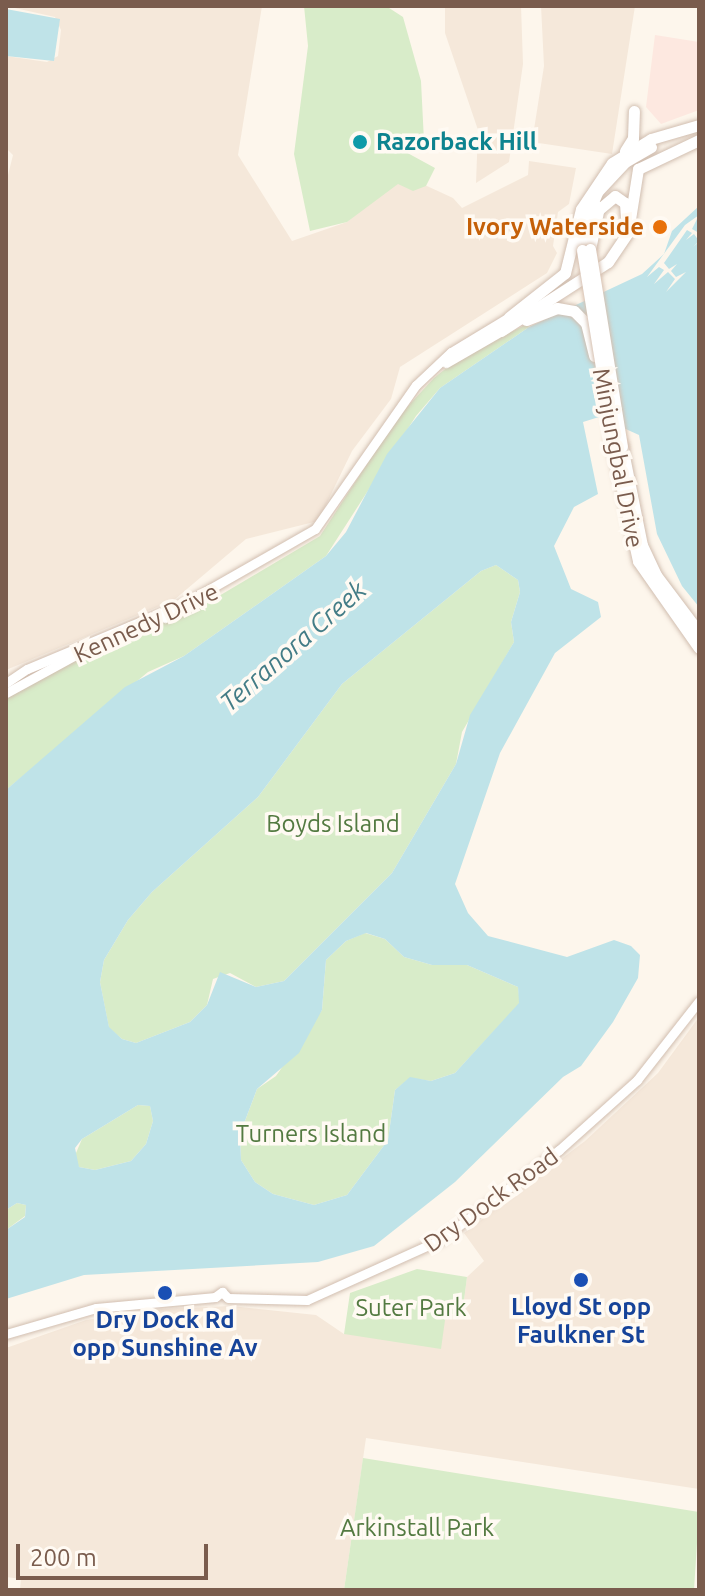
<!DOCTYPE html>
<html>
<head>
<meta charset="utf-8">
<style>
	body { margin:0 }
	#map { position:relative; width:705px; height:1596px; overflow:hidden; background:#fdf6ec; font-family:Ubuntu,sans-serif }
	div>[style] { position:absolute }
	.residential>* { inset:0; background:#f5e8da }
	.commercial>* { inset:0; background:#fde8e0 }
	.green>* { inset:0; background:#d8ecc9 }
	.water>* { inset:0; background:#bfe3e8 }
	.pier>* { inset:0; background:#fdf6ec }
	.roads { filter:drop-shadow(0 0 2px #d1beb0) drop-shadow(0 0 2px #d1beb0) }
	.tertiary>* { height:9px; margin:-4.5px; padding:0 4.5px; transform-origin:4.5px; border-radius:4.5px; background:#fff }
	.secondary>* { height:11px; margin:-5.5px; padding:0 5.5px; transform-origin:5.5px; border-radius:5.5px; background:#fff }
	.bridges { filter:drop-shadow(0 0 2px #d6c0b0) drop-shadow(0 0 2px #d6c0b0) }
	.secondary-bridge>* { height:11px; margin:-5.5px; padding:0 5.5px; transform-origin:5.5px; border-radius:5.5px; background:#fff }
	.dots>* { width:22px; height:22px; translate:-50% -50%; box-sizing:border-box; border:4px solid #fffaf3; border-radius:50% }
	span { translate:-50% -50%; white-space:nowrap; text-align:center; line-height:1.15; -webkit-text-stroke:7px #fffaf3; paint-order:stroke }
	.culture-label { font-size:24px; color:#0d838f; font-weight:700 }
	.left { translate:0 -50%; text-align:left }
	.food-label { font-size:24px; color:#c56008; font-weight:700 }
	.right { translate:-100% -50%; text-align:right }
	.street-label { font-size:24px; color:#7a5c4d }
	.park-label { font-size:24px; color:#537a41 }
	.transit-label { font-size:24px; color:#164399; font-weight:700 }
	.water-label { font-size:26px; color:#437c86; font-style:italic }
	.frame { position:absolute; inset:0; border:8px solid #7a5c4d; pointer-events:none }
	.scale { position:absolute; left:16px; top:1544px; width:192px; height:36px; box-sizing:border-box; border:4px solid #7a5c4d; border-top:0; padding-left:10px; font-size:24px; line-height:28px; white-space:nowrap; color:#7a5c4d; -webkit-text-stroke:6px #fffaf3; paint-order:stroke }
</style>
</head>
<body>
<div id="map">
	<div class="residential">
		<div style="clip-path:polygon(6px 6px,262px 6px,238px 155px,292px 241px,347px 222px,403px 175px,453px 198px,462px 208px,528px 175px,529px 161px,576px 168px,569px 204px,558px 212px,553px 246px,557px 253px,547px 273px,400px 367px,391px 399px,352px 451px,318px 521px,246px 539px,174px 600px,6px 670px,6px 183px,13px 155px,6px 148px,6px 56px,47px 62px,58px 56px,61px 30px,55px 17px)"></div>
		<div style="clip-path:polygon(445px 6px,521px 6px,523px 64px,509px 162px,476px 183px,478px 130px,445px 33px)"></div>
		<div style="clip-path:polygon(541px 6px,635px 6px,612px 154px,532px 142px,544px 66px)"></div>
		<div style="clip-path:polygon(699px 1017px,699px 1489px,366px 1438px,344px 1590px,20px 1590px,21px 1579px,6px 1577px,6px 1348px,86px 1320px,162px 1309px,231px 1306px,316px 1315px,344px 1334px,446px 1313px,462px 1316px,467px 1277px,484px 1261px,464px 1233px,585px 1141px,658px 1073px)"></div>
	</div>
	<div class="commercial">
		<div style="clip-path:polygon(655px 35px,699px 42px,699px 110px,661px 124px,646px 107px)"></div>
	</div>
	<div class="green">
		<div style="clip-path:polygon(304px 6px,386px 6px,403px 17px,421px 81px,424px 141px,408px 136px,402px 150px,435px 168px,426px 186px,413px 191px,398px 184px,347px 222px,310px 231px,294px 154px,308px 46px)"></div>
		<div style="clip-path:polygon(527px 324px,529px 327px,440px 388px,416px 416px,326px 556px,184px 656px,148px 672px,6px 790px,6px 696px,77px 658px,197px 609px,320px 536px,397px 418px,434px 378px,459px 358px)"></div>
		<div style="clip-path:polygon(496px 565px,518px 580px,520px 592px,511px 622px,514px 642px,462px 732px,456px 764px,392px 873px,284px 981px,256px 987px,230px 973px,213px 979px,207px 1005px,190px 1022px,136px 1043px,122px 1039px,109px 1028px,100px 982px,104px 960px,128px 920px,152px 892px,258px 797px,342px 684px,481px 571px)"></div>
		<div style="clip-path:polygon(365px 933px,385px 939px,404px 957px,432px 965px,467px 965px,518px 987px,520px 1003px,455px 1073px,431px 1081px,410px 1078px,395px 1090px,388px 1140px,347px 1195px,314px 1205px,273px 1194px,255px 1182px,241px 1160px,240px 1134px,257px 1089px,276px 1076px,322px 1010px,326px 960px,346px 941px)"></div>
		<div style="clip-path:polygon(138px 1105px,150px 1106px,153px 1121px,146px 1144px,131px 1161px,95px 1170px,79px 1167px,73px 1160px,82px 1139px)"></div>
		<div style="clip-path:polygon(17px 1203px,26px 1205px,25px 1216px,6px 1230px,6px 1210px)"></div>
		<div style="clip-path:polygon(417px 1269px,467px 1277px,462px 1316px,446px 1313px,441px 1349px,344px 1334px,350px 1293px)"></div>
		<div style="clip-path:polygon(363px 1458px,699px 1512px,694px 1590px,344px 1590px)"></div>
	</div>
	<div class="water">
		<div style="clip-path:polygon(6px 9px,60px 19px,54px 61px,6px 56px)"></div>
		<div style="clip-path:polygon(evenodd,699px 206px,699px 607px,682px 586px,657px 534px,639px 435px,599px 417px,583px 422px,598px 494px,574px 507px,554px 546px,571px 589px,598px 602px,601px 617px,555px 653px,500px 753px,455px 884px,468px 913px,488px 936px,567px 957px,614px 940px,631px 946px,640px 955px,638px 978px,613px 1022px,581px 1066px,563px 1077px,455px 1182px,374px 1246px,318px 1262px,84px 1275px,6px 1299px,6px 1230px,25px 1217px,26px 1205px,17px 1203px,6px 1210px,6px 790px,125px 687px,184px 656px,326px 556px,346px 532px,387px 454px,440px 388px,529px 327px,642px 274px,664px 254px,672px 231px,699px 206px,496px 565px,518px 580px,520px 592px,511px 622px,514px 642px,470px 715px,456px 764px,392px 873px,284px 981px,256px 987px,220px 972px,207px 1005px,190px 1022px,136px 1043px,122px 1039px,109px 1027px,100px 982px,104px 960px,128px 920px,152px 892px,258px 797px,342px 684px,481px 571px,496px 565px,699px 206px,366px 933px,385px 939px,404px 957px,432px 965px,467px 965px,518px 987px,519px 1003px,455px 1073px,431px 1081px,410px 1077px,395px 1090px,388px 1140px,347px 1195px,314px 1205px,273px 1194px,255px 1182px,241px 1160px,240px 1134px,257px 1089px,299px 1053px,322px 1010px,326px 960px,346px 941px,366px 933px,699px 206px,138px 1105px,150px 1106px,153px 1121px,146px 1144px,131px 1161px,95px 1170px,79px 1167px,75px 1148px,82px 1139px,138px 1105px)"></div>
	</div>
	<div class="pier">
		<div style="clip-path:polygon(699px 215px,692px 229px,699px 233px,699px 242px,693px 247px,699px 241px,694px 234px,686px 240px,692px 233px,687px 230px,664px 263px,669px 269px,677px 264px,671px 271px,676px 277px,686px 272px,666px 292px,675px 279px,668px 272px,654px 284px,664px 270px,659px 267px,647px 277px,685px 225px)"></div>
	</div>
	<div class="roads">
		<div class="tertiary">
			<div style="left:446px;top:363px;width:68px;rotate:-30deg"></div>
			<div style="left:165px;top:618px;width:33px;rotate:-25deg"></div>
			<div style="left:6px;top:683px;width:25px;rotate:-34deg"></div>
			<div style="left:27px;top:669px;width:173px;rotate:-22.7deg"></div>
			<div style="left:187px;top:602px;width:147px;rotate:-29.7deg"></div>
			<div style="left:315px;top:529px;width:176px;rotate:-55deg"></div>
			<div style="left:416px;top:385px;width:48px;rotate:-43.3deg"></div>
			<div style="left:451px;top:352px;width:68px;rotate:-31.1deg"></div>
			<div style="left:6px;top:693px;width:85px;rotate:-28.7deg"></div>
			<div style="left:215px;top:1297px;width:9px;rotate:-36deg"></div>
			<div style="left:222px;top:1292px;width:8px;rotate:45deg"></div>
			<div style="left:228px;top:1298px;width:79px;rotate:1.5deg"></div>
			<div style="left:307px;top:1300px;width:146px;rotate:-24.3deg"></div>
			<div style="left:440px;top:1240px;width:149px;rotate:-37.1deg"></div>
			<div style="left:559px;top:1150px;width:105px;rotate:-41.9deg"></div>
			<div style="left:637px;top:1080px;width:100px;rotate:-51.9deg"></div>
			<div style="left:6px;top:1334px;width:94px;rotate:-16.1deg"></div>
			<div style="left:96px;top:1308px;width:120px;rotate:-5.3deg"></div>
		</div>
		<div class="secondary">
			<div style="left:625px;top:151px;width:15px;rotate:-58deg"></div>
			<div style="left:633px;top:138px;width:27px;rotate:-88deg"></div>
			<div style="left:597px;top:211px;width:23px;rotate:-40deg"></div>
			<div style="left:615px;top:196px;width:12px;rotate:35deg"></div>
			<div style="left:625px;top:203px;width:14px;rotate:86deg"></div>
			<div style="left:590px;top:249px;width:43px;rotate:-77.9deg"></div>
			<div style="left:582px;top:250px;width:29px;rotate:-84deg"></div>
			<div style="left:585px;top:221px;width:33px;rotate:-67deg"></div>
			<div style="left:598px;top:191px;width:40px;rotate:-47deg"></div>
			<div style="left:625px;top:162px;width:30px;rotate:-30deg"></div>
			<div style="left:509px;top:317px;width:71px;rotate:-38.2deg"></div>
			<div style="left:565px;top:273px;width:66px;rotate:-76deg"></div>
			<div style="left:581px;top:209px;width:55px;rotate:-56deg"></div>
			<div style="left:612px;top:163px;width:46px;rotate:-31.6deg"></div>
			<div style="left:651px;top:139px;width:50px;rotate:-16.3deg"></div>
			<div style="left:526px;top:320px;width:33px;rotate:-21deg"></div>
			<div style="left:557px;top:308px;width:17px;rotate:10deg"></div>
			<div style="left:574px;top:311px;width:17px;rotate:45deg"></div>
			<div style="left:586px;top:323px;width:34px;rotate:76deg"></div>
			<div style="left:501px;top:331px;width:127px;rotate:-32.8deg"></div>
			<div style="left:608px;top:262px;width:36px;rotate:-56deg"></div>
			<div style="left:628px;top:232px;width:64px;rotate:-81deg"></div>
			<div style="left:638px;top:169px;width:68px;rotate:-25.4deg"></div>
			<div style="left:611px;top:439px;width:125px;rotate:77.5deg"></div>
			<div style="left:638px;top:561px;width:106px;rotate:55deg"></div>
			<div style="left:622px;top:446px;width:101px;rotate:78.6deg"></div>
			<div style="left:642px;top:545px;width:33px;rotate:65deg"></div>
			<div style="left:656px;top:575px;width:71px;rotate:53deg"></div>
		</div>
	</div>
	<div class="bridges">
		<div class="secondary-bridge">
			<div style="left:590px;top:249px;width:200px;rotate:80.8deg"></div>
			<div style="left:582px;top:250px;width:200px;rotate:80.8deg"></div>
		</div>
	</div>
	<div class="dots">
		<div style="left:360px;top:142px;background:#0f9aa8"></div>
		<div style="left:660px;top:227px;background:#e8710a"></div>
		<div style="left:581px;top:1280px;background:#1a4fb4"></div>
		<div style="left:165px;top:1293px;background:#1a4fb4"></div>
	</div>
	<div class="culture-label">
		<span class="left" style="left:376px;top:142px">Razorback Hill</span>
	</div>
	<div class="food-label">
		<span class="right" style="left:644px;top:227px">Ivory Waterside</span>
	</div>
	<div class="street-label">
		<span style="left:618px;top:458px;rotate:79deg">Minjungbal Drive</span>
		<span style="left:146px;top:623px;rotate:-25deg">Kennedy Drive</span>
		<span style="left:491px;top:1200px;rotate:-36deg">Dry Dock Road</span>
	</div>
	<div class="park-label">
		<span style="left:333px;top:824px">Boyds Island</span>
		<span style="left:311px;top:1134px">Turners Island</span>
		<span style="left:411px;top:1308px">Suter Park</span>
		<span style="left:417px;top:1528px">Arkinstall Park</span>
	</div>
	<div class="transit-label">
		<span style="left:581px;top:1321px">Lloyd St opp<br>Faulkner St</span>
		<span style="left:165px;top:1334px">Dry Dock Rd<br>opp Sunshine Av</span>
	</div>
	<div class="water-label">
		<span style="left:293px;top:646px;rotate:-41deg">Terranora Creek</span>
	</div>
	<div class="frame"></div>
	<div class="scale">200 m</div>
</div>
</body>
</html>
